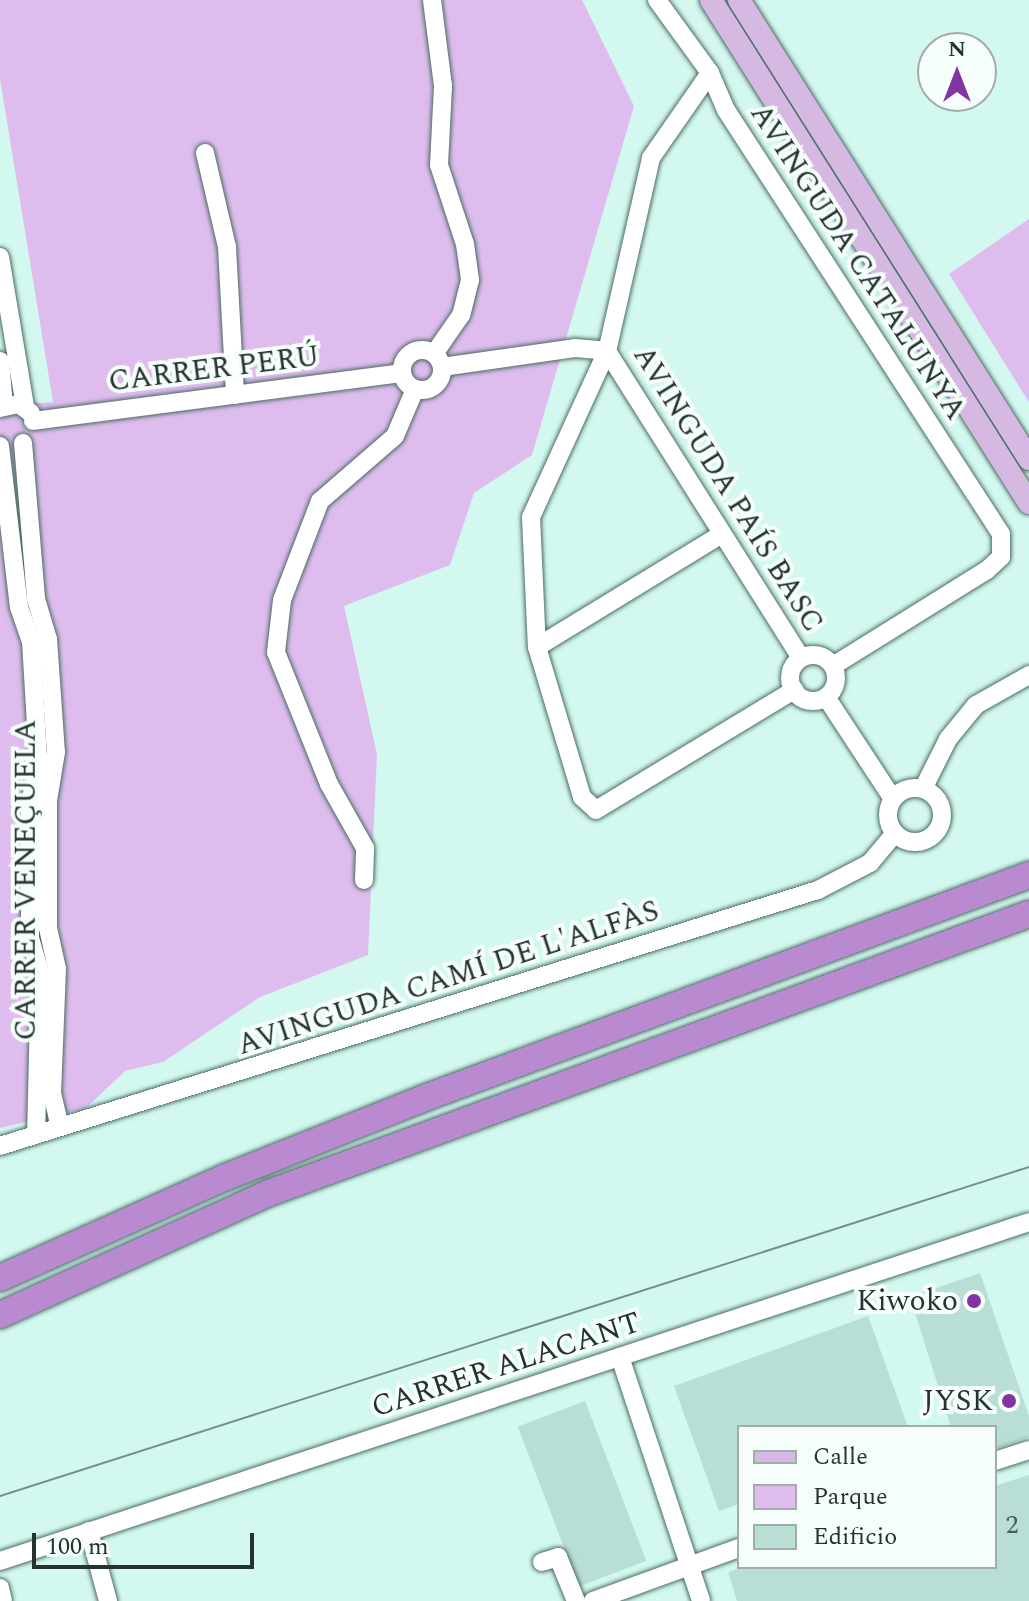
<!DOCTYPE html>
<html>
<head>
<meta charset="utf-8">
<style>
	body { margin:0 }
	#map { position:relative; width:1029px; height:1601px; overflow:hidden; background:#d3f8ef; font-family:Spectral,serif }
	div>[style] { position:absolute }
	.green>* { inset:0; background:#debdee }
	.building>* { inset:0; background:#b9ded5; transform-origin:0 0 }
	.roads { filter:drop-shadow(0 0 2px #4b6c65) drop-shadow(0 0 2px #4b6c65) }
	.minor>* { height:18px; margin:-9px; padding:0 9px; transform-origin:9px; border-radius:9px; background:#fff }
	.minor>.ring { margin:-9px; padding:0; box-sizing:content-box; background:none; border:18px solid #fff; border-radius:50% }
	.major>* { height:22px; margin:-11px; padding:0 11px; transform-origin:11px; border-radius:11px; background:#d6b9e3 }
	.highway>* { height:26px; margin:-13px; padding:0 13px; transform-origin:13px; border-radius:13px; background:#ba8ad1 }
	.tram>* { height:2px; margin:-1px; padding:0 1px; transform-origin:1px; border-radius:1px; background:#768f89 }
	.dots>* { width:22px; height:22px; translate:-50% -50%; box-sizing:border-box; border:4px solid #f6fefc; border-radius:50% }
	span { translate:-50% -50%; white-space:nowrap; text-align:center; line-height:1.15; -webkit-text-stroke:8px #f6fefc; paint-order:stroke }
	.number-label { font-size:26px; color:#495e58 }
	.number-label span { -webkit-text-stroke-width:0 }
	.street-label { font-size:30px; color:#24332f }
	.poi-label { font-size:30px; color:#24332f }
	.right { translate:-100% -50%; text-align:right }
	.legend { position:absolute; left:737px; top:1425px; width:260px; height:144px; box-sizing:border-box; background:#f6fefc; border:2px solid #a2adaa; margin:0; padding:10px 14px; list-style:none; font-size:24px; color:#24332f }
	.legend li { display:flex; align-items:center; gap:16px; height:40px }
	.legend b { width:40px; border:2px solid #a2adaa }
	.north { position:absolute; left:917px; top:32px; width:80px; height:80px; box-sizing:border-box; background:#f6fefc; border:2px solid #a2adaa; border-radius:50%; rotate:0deg; font-size:22px; font-weight:700; line-height:32px; text-align:center; color:#24332f }
	.north::after { content:''; display:block; margin:auto; width:28px; height:36px; background:#8333a3; clip-path:polygon(50% 0,100% 100%,50% 72%,0 100%) }
	.scale { position:absolute; left:32px; top:1533px; width:222px; height:36px; box-sizing:border-box; border:4px solid #24332f; border-top:0; padding-left:10px; font-size:24px; line-height:28px; white-space:nowrap; color:#24332f; -webkit-text-stroke:6px #f6fefc; paint-order:stroke }
</style>
</head>
<body>
<div id="map">
	<div class="green">
		<div style="clip-path:polygon(0 0,582px 0,634px 106px,532px 455px,474px 493px,450px 565px,344px 606px,377px 754px,368px 955px,260px 997px,163px 1062px,125px 1071px,86px 1108px,0 1128px,0 406px,53px 402px,0 79px)"></div>
		<div style="clip-path:polygon(1029px 219px,1029px 402px,949px 274px)"></div>
	</div>
	<div class="building">
		<div style="clip-path:polygon(980px 1273px,1029px 1416px,1029px 1437px,995px 1449px,995px 1427px,951px 1427px,910px 1297px)"></div>
		<div style="clip-path:polygon(868px 1316px,908px 1427px,739px 1427px,739px 1504px,719px 1511px,674px 1386px)"></div>
		<div style="left:585px;top:1401px;width:171px;height:72px;rotate:69deg"></div>
		<div style="clip-path:polygon(1029px 1475px,1029px 1601px,737px 1601px,728px 1572px,743px 1567px,995px 1567px,995px 1486px)"></div>
	</div>
	<div class="roads">
		<div class="minor">
			<div style="left:432px;top:0;width:87px;rotate:82.7deg"></div>
			<div style="left:443px;top:86px;width:79px;rotate:92.9deg"></div>
			<div style="left:439px;top:165px;width:83px;rotate:71.8deg"></div>
			<div style="left:465px;top:244px;width:36px;rotate:82deg"></div>
			<div style="left:470px;top:280px;width:36px;rotate:104deg"></div>
			<div style="left:461px;top:315px;width:47px;rotate:124.7deg"></div>
			<div style="left:657px;top:0;width:90px;rotate:54deg"></div>
			<div style="left:710px;top:73px;width:40px;rotate:66.6deg"></div>
			<div style="left:726px;top:110px;width:505px;rotate:57.03deg"></div>
			<div style="left:1001px;top:534px;width:23px;rotate:90deg"></div>
			<div style="left:1001px;top:557px;width:19px;rotate:137deg"></div>
			<div style="left:987px;top:570px;width:181px;rotate:148.1deg"></div>
			<div style="left:710px;top:73px;width:103px;rotate:124.8deg"></div>
			<div style="left:651px;top:158px;width:198px;rotate:102.8deg"></div>
			<div style="left:607px;top:351px;width:183px;rotate:114.6deg"></div>
			<div style="left:531px;top:517px;width:130px;rotate:87.4deg"></div>
			<div style="left:537px;top:647px;width:157px;rotate:73.3deg"></div>
			<div style="left:582px;top:797px;width:19px;rotate:43deg"></div>
			<div style="left:596px;top:810px;width:232px;rotate:-31.2deg"></div>
			<div style="left:205px;top:153px;width:97px;rotate:76.8deg"></div>
			<div style="left:227px;top:247px;width:148px;rotate:86.9deg"></div>
			<div style="left:0;top:257px;width:152px;rotate:80.5deg"></div>
			<div class="ring" style="left:402px;top:350px;width:22px;height:22px"></div>
			<div style="left:0;top:361px;width:44px;rotate:84.8deg"></div>
			<div style="left:442px;top:367px;width:134px;rotate:-8.1deg"></div>
			<div style="left:575px;top:348px;width:32px;rotate:5deg"></div>
			<div style="left:607px;top:351px;width:363px;rotate:57.7deg"></div>
			<div style="left:0;top:408px;width:19px;rotate:-12deg"></div>
			<div style="left:19px;top:404px;width:15px;rotate:37deg"></div>
			<div style="left:33px;top:421px;width:372px;rotate:-7.4deg"></div>
			<div style="left:23px;top:443px;width:157px;rotate:85.2deg"></div>
			<div style="left:36px;top:599px;width:42px;rotate:73.3deg"></div>
			<div style="left:48px;top:639px;width:113px;rotate:86deg"></div>
			<div style="left:56px;top:752px;width:50px;rotate:99.3deg"></div>
			<div style="left:48px;top:801px;width:127px;rotate:90deg"></div>
			<div style="left:48px;top:928px;width:42px;rotate:77.6deg"></div>
			<div style="left:57px;top:969px;width:124px;rotate:92.3deg"></div>
			<div style="left:52px;top:1093px;width:35px;rotate:77deg"></div>
			<div style="left:0;top:446px;width:162px;rotate:83.3deg"></div>
			<div style="left:19px;top:607px;width:36px;rotate:71deg"></div>
			<div style="left:31px;top:641px;width:117px;rotate:86.6deg"></div>
			<div style="left:38px;top:758px;width:49px;rotate:99.5deg"></div>
			<div style="left:30px;top:806px;width:132px;rotate:90deg"></div>
			<div style="left:30px;top:938px;width:36px;rotate:74deg"></div>
			<div style="left:40px;top:973px;width:161px;rotate:91.4deg"></div>
			<div style="left:537px;top:647px;width:217px;rotate:-31.4deg"></div>
			<div class="ring" style="left:790px;top:655px;width:28px;height:28px"></div>
			<div style="left:826px;top:697px;width:122px;rotate:56.7deg"></div>
			<div class="ring" style="left:888px;top:788px;width:36px;height:36px"></div>
			<div style="left:923px;top:789px;width:56px;rotate:-63.4deg"></div>
			<div style="left:948px;top:739px;width:44px;rotate:-50.5deg"></div>
			<div style="left:976px;top:705px;width:61px;rotate:-29.5deg"></div>
			<div style="left:364px;top:880px;width:32px;rotate:-88deg"></div>
			<div style="left:365px;top:848px;width:73px;rotate:-119.4deg"></div>
			<div style="left:329px;top:784px;width:142px;rotate:-111.9deg"></div>
			<div style="left:276px;top:652px;width:52px;rotate:-83.4deg"></div>
			<div style="left:282px;top:600px;width:106px;rotate:-69deg"></div>
			<div style="left:320px;top:501px;width:99px;rotate:-40.9deg"></div>
			<div style="left:395px;top:436px;width:51px;rotate:-66.9deg"></div>
			<div style="left:0;top:1146px;width:857px;rotate:-17.38deg"></div>
			<div style="left:818px;top:890px;width:59px;rotate:-27.4deg"></div>
			<div style="left:870px;top:863px;width:39px;rotate:-50deg"></div>
			<div style="left:620px;top:1357px;width:257px;rotate:71.6deg"></div>
			<div style="left:995px;top:1461px;width:36px;rotate:-18deg"></div>
			<div style="left:89px;top:1531px;width:73px;rotate:74.8deg"></div>
			<div style="left:0;top:1561px;width:1083px;rotate:-18.23deg"></div>
			<div style="left:542px;top:1562px;width:17px;rotate:-17deg"></div>
			<div style="left:558px;top:1557px;width:48px;rotate:67.8deg"></div>
			<div style="left:0;top:1588px;width:13px;rotate:77deg"></div>
			<div style="left:593px;top:1601px;width:155px;rotate:-20deg"></div>
		</div>
		<div class="major">
			<div style="left:711px;top:0;width:595px;rotate:57.7deg"></div>
			<div style="left:739px;top:0;width:543px;rotate:57.71deg"></div>
		</div>
		<div class="highway">
			<div style="left:0;top:1278px;width:248px;rotate:-24.1deg"></div>
			<div style="left:226px;top:1177px;width:216px;rotate:-21.7deg"></div>
			<div style="left:427px;top:1097px;width:642px;rotate:-20.24deg"></div>
			<div style="left:0;top:1315px;width:295px;rotate:-24.4deg"></div>
			<div style="left:269px;top:1193px;width:810px;rotate:-20.16deg"></div>
		</div>
	</div>
	<div class="tram">
		<div style="left:0;top:1496px;width:1080px;rotate:-17.73deg"></div>
	</div>
	<div class="dots">
		<div style="left:974px;top:1301px;background:#8333a3"></div>
		<div style="left:1009px;top:1401px;background:#8333a3"></div>
	</div>
	<div class="number-label">
		<span style="left:1012px;top:1526px">2</span>
	</div>
	<div class="street-label">
		<span style="left:858px;top:262px;rotate:57deg">AVINGUDA CATALUNYA</span>
		<span style="left:214px;top:369px;rotate:-7deg">CARRER PERÚ</span>
		<span style="left:728px;top:489px;rotate:58deg">AVINGUDA PAÍS BASC</span>
		<span style="left:26px;top:880px;rotate:-90deg">CARRER VENEÇUELA</span>
		<span style="left:448px;top:978px;rotate:-18deg">AVINGUDA CAMÍ DE L'ALFÀS</span>
		<span style="left:506px;top:1365px;rotate:-18deg">CARRER ALACANT</span>
	</div>
	<div class="poi-label">
		<span class="right" style="left:958px;top:1301px">Kiwoko</span>
		<span class="right" style="left:993px;top:1401px">JYSK</span>
	</div>
	<ul class="legend">
	<li><b style="height:10px;background:#d6b9e3"></b>Calle</li>
	<li><b style="height:22px;background:#debdee"></b>Parque</li>
	<li><b style="height:22px;background:#b9ded5"></b>Edificio</li>
	</ul>
	<div class="north">N</div>
	<div class="scale">100 m</div>
</div>
</body>
</html>
